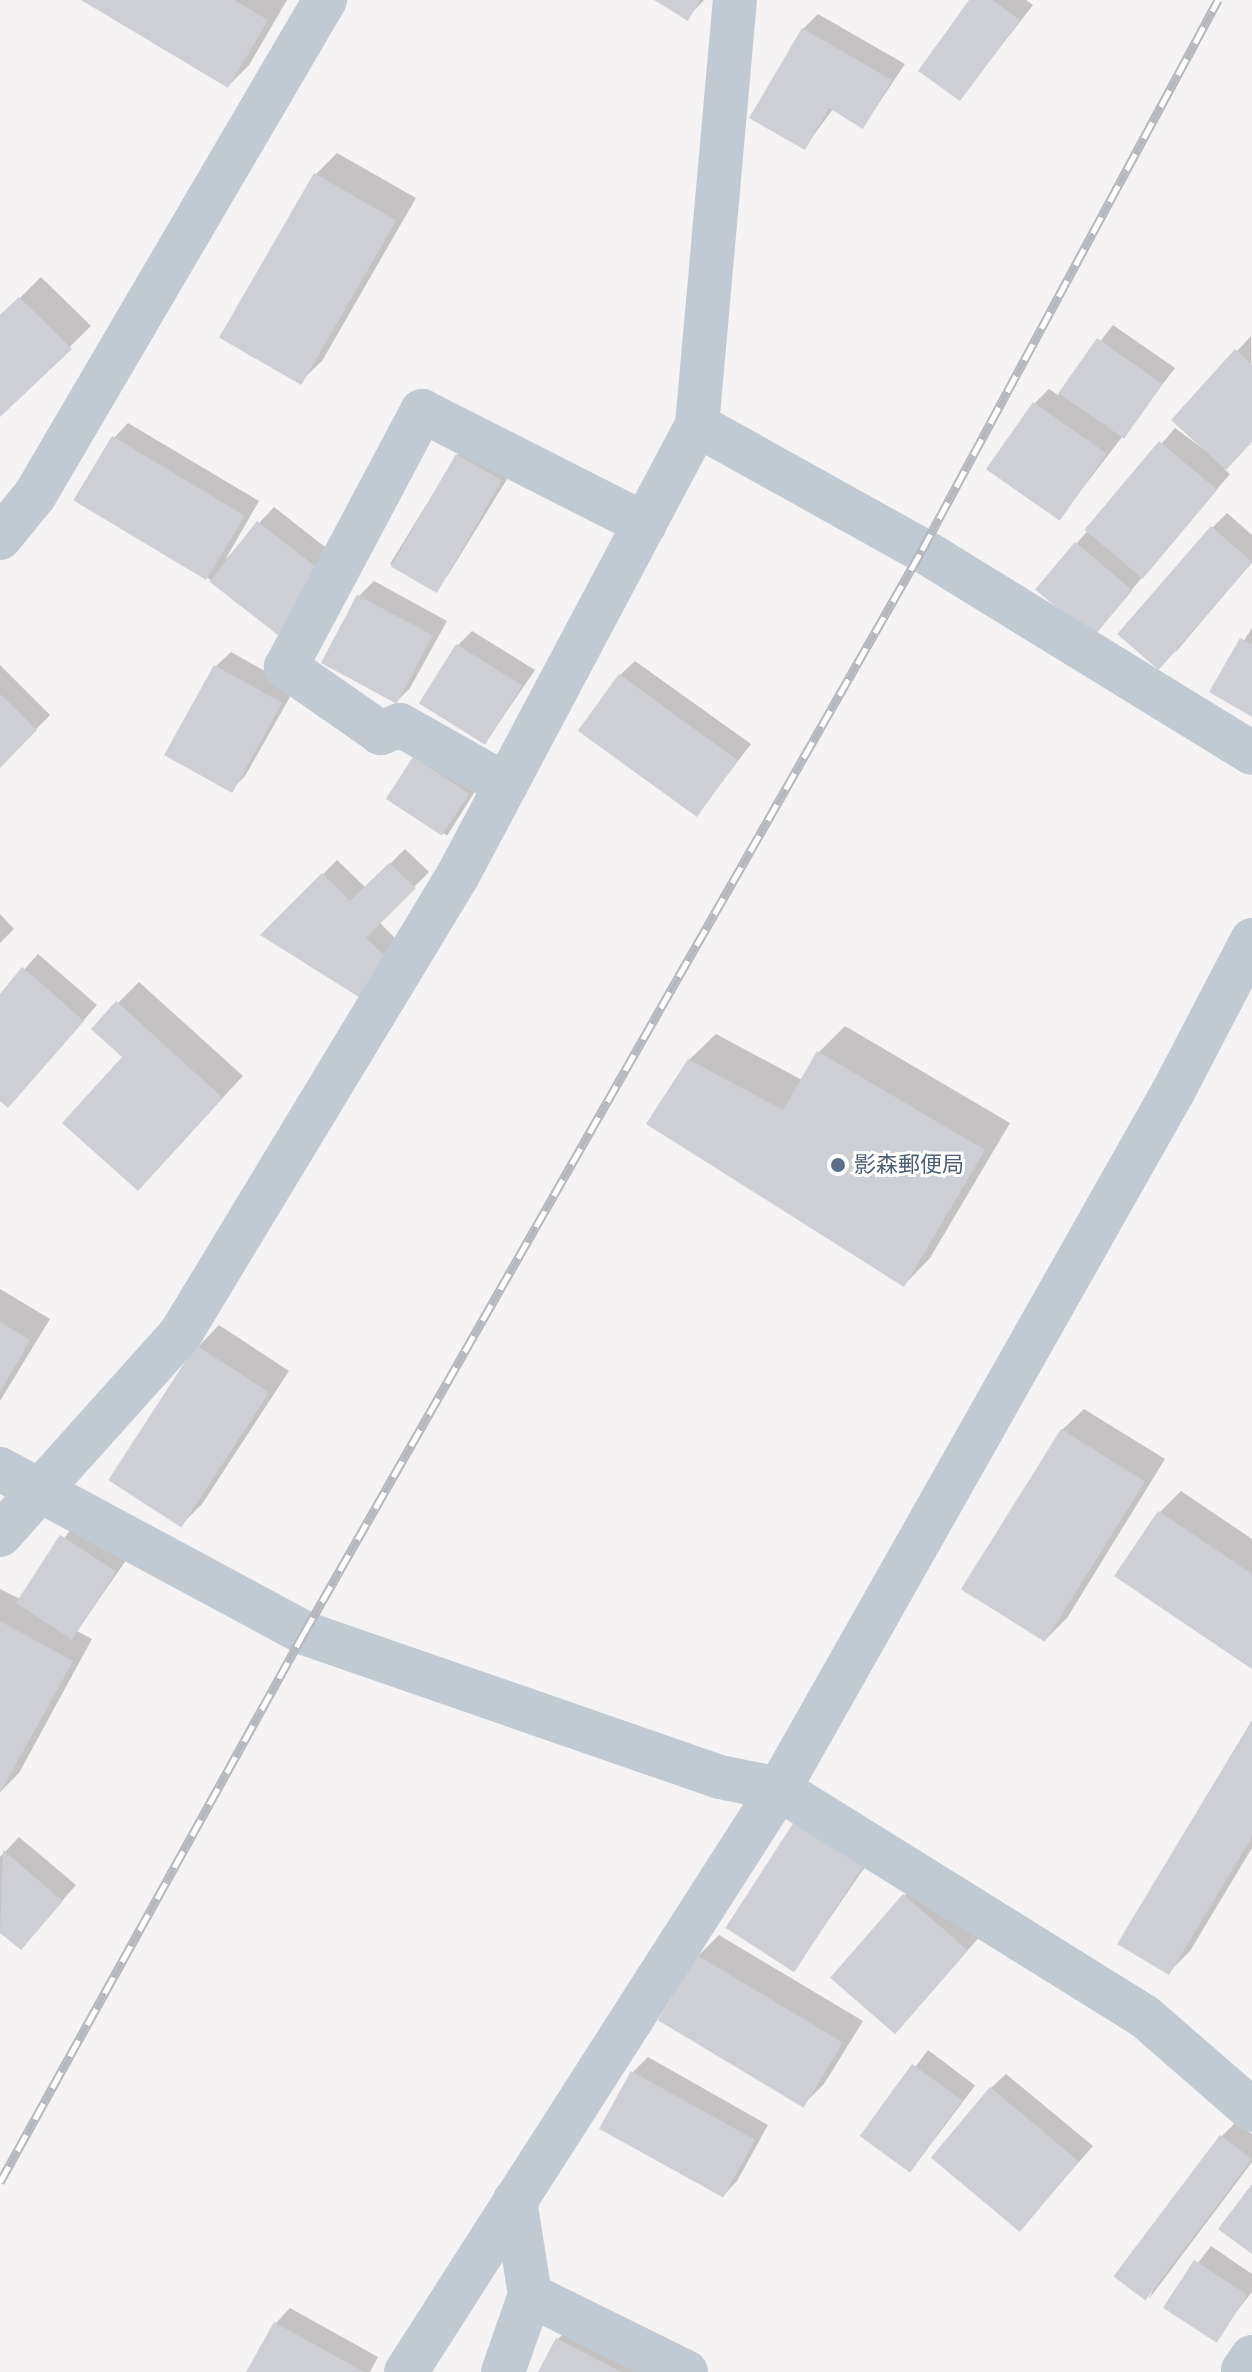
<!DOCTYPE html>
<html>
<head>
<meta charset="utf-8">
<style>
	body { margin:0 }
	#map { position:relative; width:1252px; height:2372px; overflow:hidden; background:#f5f3f3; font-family:"Public Sans","Noto Sans JP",sans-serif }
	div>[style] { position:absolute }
	.shadow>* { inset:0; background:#0003; transform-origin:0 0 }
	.building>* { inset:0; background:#cdcfd5; transform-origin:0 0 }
	.minor>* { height:44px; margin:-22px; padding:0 22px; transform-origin:22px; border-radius:22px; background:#c1cad2 }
	.rail>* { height:9px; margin-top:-4.5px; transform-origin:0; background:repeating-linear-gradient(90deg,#fff 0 18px,#b5b8bd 0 36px); box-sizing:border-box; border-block:2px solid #b5b8bd }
	.dots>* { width:22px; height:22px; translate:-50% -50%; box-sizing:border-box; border:4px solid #fff; border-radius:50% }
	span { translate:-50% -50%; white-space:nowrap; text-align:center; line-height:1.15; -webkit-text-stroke:6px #fff; paint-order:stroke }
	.service-label { font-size:22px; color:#4e5e75 }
	.left { translate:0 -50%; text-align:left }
</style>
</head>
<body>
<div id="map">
	<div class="shadow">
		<div style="clip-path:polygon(86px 0,287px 0,249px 65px,228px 86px)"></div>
		<div style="clip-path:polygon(658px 0,704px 0,687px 18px)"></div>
		<div style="clip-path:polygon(971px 0,1026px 0,1033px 5px,960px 99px)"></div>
		<div style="clip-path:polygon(818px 14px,905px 64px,863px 127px,833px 109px,805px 147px,803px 29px)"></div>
		<div style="clip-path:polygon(337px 153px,416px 198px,322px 361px,300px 382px,316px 174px)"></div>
		<div style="clip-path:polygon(41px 277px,91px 326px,0 415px,0 318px)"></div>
		<div style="clip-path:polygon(1113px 325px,1175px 368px,1059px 519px,987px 468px,1035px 403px,1049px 389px,1058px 395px)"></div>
		<div style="clip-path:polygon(1251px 336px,1252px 440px,1224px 469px,1230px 474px,1106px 620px,1038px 589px,1175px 428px,1221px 462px,1174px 420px)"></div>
		<div style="clip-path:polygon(128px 423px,259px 501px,225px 560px,274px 507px,339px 558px,277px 634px,208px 578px,77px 500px,114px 438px)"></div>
		<div style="clip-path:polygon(472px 440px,515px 466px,448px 575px,433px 590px,390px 564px,457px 455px)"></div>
		<div style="clip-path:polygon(1227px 513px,1252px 535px,1252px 562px,1175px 653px,1212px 528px)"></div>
		<div style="clip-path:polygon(374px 581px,447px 621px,410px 688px,395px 703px,323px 663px,359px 596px)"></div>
		<div style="clip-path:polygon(1252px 628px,1252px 714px,1211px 692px)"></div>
		<div style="clip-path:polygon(472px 631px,535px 670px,485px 743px,458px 645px)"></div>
		<div style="clip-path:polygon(231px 652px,295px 688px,245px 776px,230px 791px,216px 666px)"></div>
		<div style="clip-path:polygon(635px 661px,751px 744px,698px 813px,620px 675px)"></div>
		<div style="clip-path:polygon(0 665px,50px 715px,0 766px)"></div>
		<div style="left:429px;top:744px;width:64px;height:68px;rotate:32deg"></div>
		<div style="clip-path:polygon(405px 849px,429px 872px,379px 922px,401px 944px,377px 982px,263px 935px,337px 860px,366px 888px)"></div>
		<div style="clip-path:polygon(0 914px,14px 929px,0 943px)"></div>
		<div style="clip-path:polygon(38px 954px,97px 1005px,8px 1106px,0 1099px,0 997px)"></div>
		<div style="clip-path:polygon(139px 982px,243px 1076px,158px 1167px,125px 1057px,118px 1003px)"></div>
		<div style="clip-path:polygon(845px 1026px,1010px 1123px,930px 1258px,904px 1285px,689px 1060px,716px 1034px,802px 1080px,819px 1052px)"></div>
		<div style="clip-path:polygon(0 1289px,50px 1319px,0 1401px)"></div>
		<div style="clip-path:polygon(219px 1325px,289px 1371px,202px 1504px,181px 1525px,198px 1347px)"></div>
		<div style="clip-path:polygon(1084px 1409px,1165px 1459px,1067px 1618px,1046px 1639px,1062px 1430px)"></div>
		<div style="clip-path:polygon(1181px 1491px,1252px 1539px,1252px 1666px,1160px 1512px)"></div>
		<div style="clip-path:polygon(76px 1522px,129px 1556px,77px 1631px,92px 1639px,19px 1773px,0 1792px,0 1589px,20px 1599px)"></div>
		<div style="clip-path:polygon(1252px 1724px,1252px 1848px,1190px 1951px,1169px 1972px)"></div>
		<div style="clip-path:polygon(810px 1809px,876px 1851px,794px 1970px)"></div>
		<div style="clip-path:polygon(19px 1837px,76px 1885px,21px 1948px,0 1930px,0 1857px)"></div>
		<div style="clip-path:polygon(919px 1881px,981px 1935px,910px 2016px,904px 1896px)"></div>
		<div style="clip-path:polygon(719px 1935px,863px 2021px,824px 2084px,803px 2105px,698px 1956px)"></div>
		<div style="left:928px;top:2050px;width:59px;height:108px;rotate:37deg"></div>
		<div style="clip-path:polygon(648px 2057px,768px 2125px,737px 2181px,723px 2196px,601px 2127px,633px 2072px)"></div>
		<div style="clip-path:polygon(1006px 2074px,1093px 2146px,1021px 2228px,991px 2088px)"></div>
		<div style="clip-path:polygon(1236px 2122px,1252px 2134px,1252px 2162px,1149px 2299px,1221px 2137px)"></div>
		<div style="clip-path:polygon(1211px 2246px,1252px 2274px,1252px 2292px,1214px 2340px,1164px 2307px)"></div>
		<div style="clip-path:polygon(290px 2308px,378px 2357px,370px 2372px,248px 2372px,276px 2323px)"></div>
		<div style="clip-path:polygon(572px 2325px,663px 2372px,540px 2372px,558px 2339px)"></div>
	</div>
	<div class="building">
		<div style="clip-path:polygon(81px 0,234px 0,268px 20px,228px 88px)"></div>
		<div style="clip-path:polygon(654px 0,700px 0,688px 21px)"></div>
		<div style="clip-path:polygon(969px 0,992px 0,1020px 20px,960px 101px,918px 71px)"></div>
		<div style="clip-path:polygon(802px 28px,892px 80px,863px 129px,829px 108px,805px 150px,749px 118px)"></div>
		<div style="left:314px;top:173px;width:95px;height:190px;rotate:30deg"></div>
		<div style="clip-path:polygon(19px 297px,72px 349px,0 417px,0 315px)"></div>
		<div style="left:1097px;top:338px;width:80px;height:67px;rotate:35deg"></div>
		<div style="clip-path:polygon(1235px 349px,1252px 365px,1252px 442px,1226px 470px,1171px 420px)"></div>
		<div style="left:1033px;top:402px;width:90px;height:82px;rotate:35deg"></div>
		<div style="left:112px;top:436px;width:155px;height:75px;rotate:31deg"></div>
		<div style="left:1159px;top:441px;width:76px;height:116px;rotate:40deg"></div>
		<div style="left:456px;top:454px;width:53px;height:130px;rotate:30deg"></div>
		<div style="left:257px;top:521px;width:87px;height:77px;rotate:38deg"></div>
		<div style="left:1211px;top:526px;width:55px;height:143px;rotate:41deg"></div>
		<div style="left:1075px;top:542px;width:75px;height:62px;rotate:40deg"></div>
		<div style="left:357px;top:595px;width:86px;height:77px;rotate:28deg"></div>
		<div style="clip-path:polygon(1240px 638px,1252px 644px,1252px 717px,1209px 692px)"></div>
		<div style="left:456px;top:644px;width:78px;height:70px;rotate:32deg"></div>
		<div style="left:214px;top:665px;width:78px;height:103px;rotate:29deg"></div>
		<div style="left:619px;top:674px;width:147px;height:70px;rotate:36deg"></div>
		<div style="clip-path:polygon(0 694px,37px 730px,0 768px)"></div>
		<div style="left:413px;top:757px;width:67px;height:50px;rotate:33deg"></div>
		<div style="clip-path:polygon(389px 863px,416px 888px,366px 938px,388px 959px,362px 999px,260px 935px,322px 873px,350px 901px)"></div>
		<div style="clip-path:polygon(22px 967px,84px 1021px,8px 1108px,0 1101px,0 994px)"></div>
		<div style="clip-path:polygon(116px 1001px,223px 1098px,138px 1191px,62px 1123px,122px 1057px,91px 1029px)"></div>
		<div style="clip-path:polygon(817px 1051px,985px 1150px,904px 1287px,646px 1124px,688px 1059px,783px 1110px)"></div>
		<div style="clip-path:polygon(0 1322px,30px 1340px,0 1392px)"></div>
		<div style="left:196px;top:1345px;width:87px;height:161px;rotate:33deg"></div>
		<div style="left:1061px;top:1429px;width:99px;height:189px;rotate:32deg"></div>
		<div style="clip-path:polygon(1158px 1511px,1252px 1574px,1252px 1669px,1114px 1576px)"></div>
		<div style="left:60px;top:1535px;width:67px;height:81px;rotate:33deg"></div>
		<div style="clip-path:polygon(0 1621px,73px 1661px,0 1793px)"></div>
		<div style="clip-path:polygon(1252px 1720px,1252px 1837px,1169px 1975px,1117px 1944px)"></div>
		<div style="left:794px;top:1822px;width:82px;height:126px;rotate:33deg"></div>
		<div style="clip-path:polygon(3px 1850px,63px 1901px,21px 1950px,0 1933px)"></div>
		<div style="left:903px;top:1894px;width:86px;height:111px;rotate:41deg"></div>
		<div style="left:697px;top:1955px;width:170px;height:76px;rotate:31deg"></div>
		<div style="left:912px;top:2064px;width:62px;height:89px;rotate:36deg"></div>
		<div style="left:631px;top:2071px;width:142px;height:66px;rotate:29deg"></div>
		<div style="left:990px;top:2087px;width:116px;height:92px;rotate:40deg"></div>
		<div style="left:1220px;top:2135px;width:40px;height:177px;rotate:37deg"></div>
		<div style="clip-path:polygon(1252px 2184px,1252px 2254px,1218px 2229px)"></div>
		<div style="left:1194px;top:2260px;width:64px;height:57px;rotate:33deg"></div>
		<div style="clip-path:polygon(274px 2322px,364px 2372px,246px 2372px)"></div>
		<div style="clip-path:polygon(556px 2338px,621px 2372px,538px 2372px)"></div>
	</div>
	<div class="minor">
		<div style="left:697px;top:425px;width:257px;rotate:29.1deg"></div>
		<div style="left:922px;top:550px;width:387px;rotate:31.6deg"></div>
		<div style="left:0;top:538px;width:55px;rotate:-50.9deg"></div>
		<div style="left:35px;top:495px;width:574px;rotate:-59.64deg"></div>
		<div style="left:506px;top:785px;width:122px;rotate:-150.5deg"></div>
		<div style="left:400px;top:725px;width:21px;rotate:157deg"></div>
		<div style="left:381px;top:733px;width:116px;rotate:-145.2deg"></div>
		<div style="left:286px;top:667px;width:290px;rotate:-62deg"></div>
		<div style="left:422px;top:411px;width:250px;rotate:26.9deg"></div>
		<div style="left:0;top:1469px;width:345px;rotate:28.3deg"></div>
		<div style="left:304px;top:1633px;width:440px;rotate:19.1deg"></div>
		<div style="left:720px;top:1777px;width:60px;rotate:11.5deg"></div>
		<div style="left:779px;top:1789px;width:430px;rotate:31.9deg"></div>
		<div style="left:1144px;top:2016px;width:143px;rotate:41deg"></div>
		<div style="left:0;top:1535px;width:271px;rotate:-48.1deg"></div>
		<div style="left:181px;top:1333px;width:535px;rotate:-58.83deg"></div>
		<div style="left:458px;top:875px;width:510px;rotate:-62.03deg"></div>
		<div style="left:697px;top:425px;width:427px;rotate:-84.9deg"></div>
		<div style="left:530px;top:2295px;width:174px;rotate:26.3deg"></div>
		<div style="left:1243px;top:2370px;width:16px;rotate:-55deg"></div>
		<div style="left:406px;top:2372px;width:692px;rotate:-57.39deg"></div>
		<div style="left:779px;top:1789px;width:803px;rotate:-60.53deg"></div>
		<div style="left:1174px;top:1090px;width:169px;rotate:-62.5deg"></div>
		<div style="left:503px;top:2372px;width:82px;rotate:-70.7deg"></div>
		<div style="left:530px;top:2295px;width:96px;rotate:-99deg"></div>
	</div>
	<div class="rail">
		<div style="left:0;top:2182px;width:628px;rotate:-61.03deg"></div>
		<div style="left:304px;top:1633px;width:1247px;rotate:-60.29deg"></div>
		<div style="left:922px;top:550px;width:625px;rotate:-61.71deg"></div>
	</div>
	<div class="dots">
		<div style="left:838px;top:1165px;background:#5c6f8a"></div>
	</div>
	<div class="service-label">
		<span class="left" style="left:854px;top:1165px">影森郵便局</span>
	</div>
</div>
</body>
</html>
